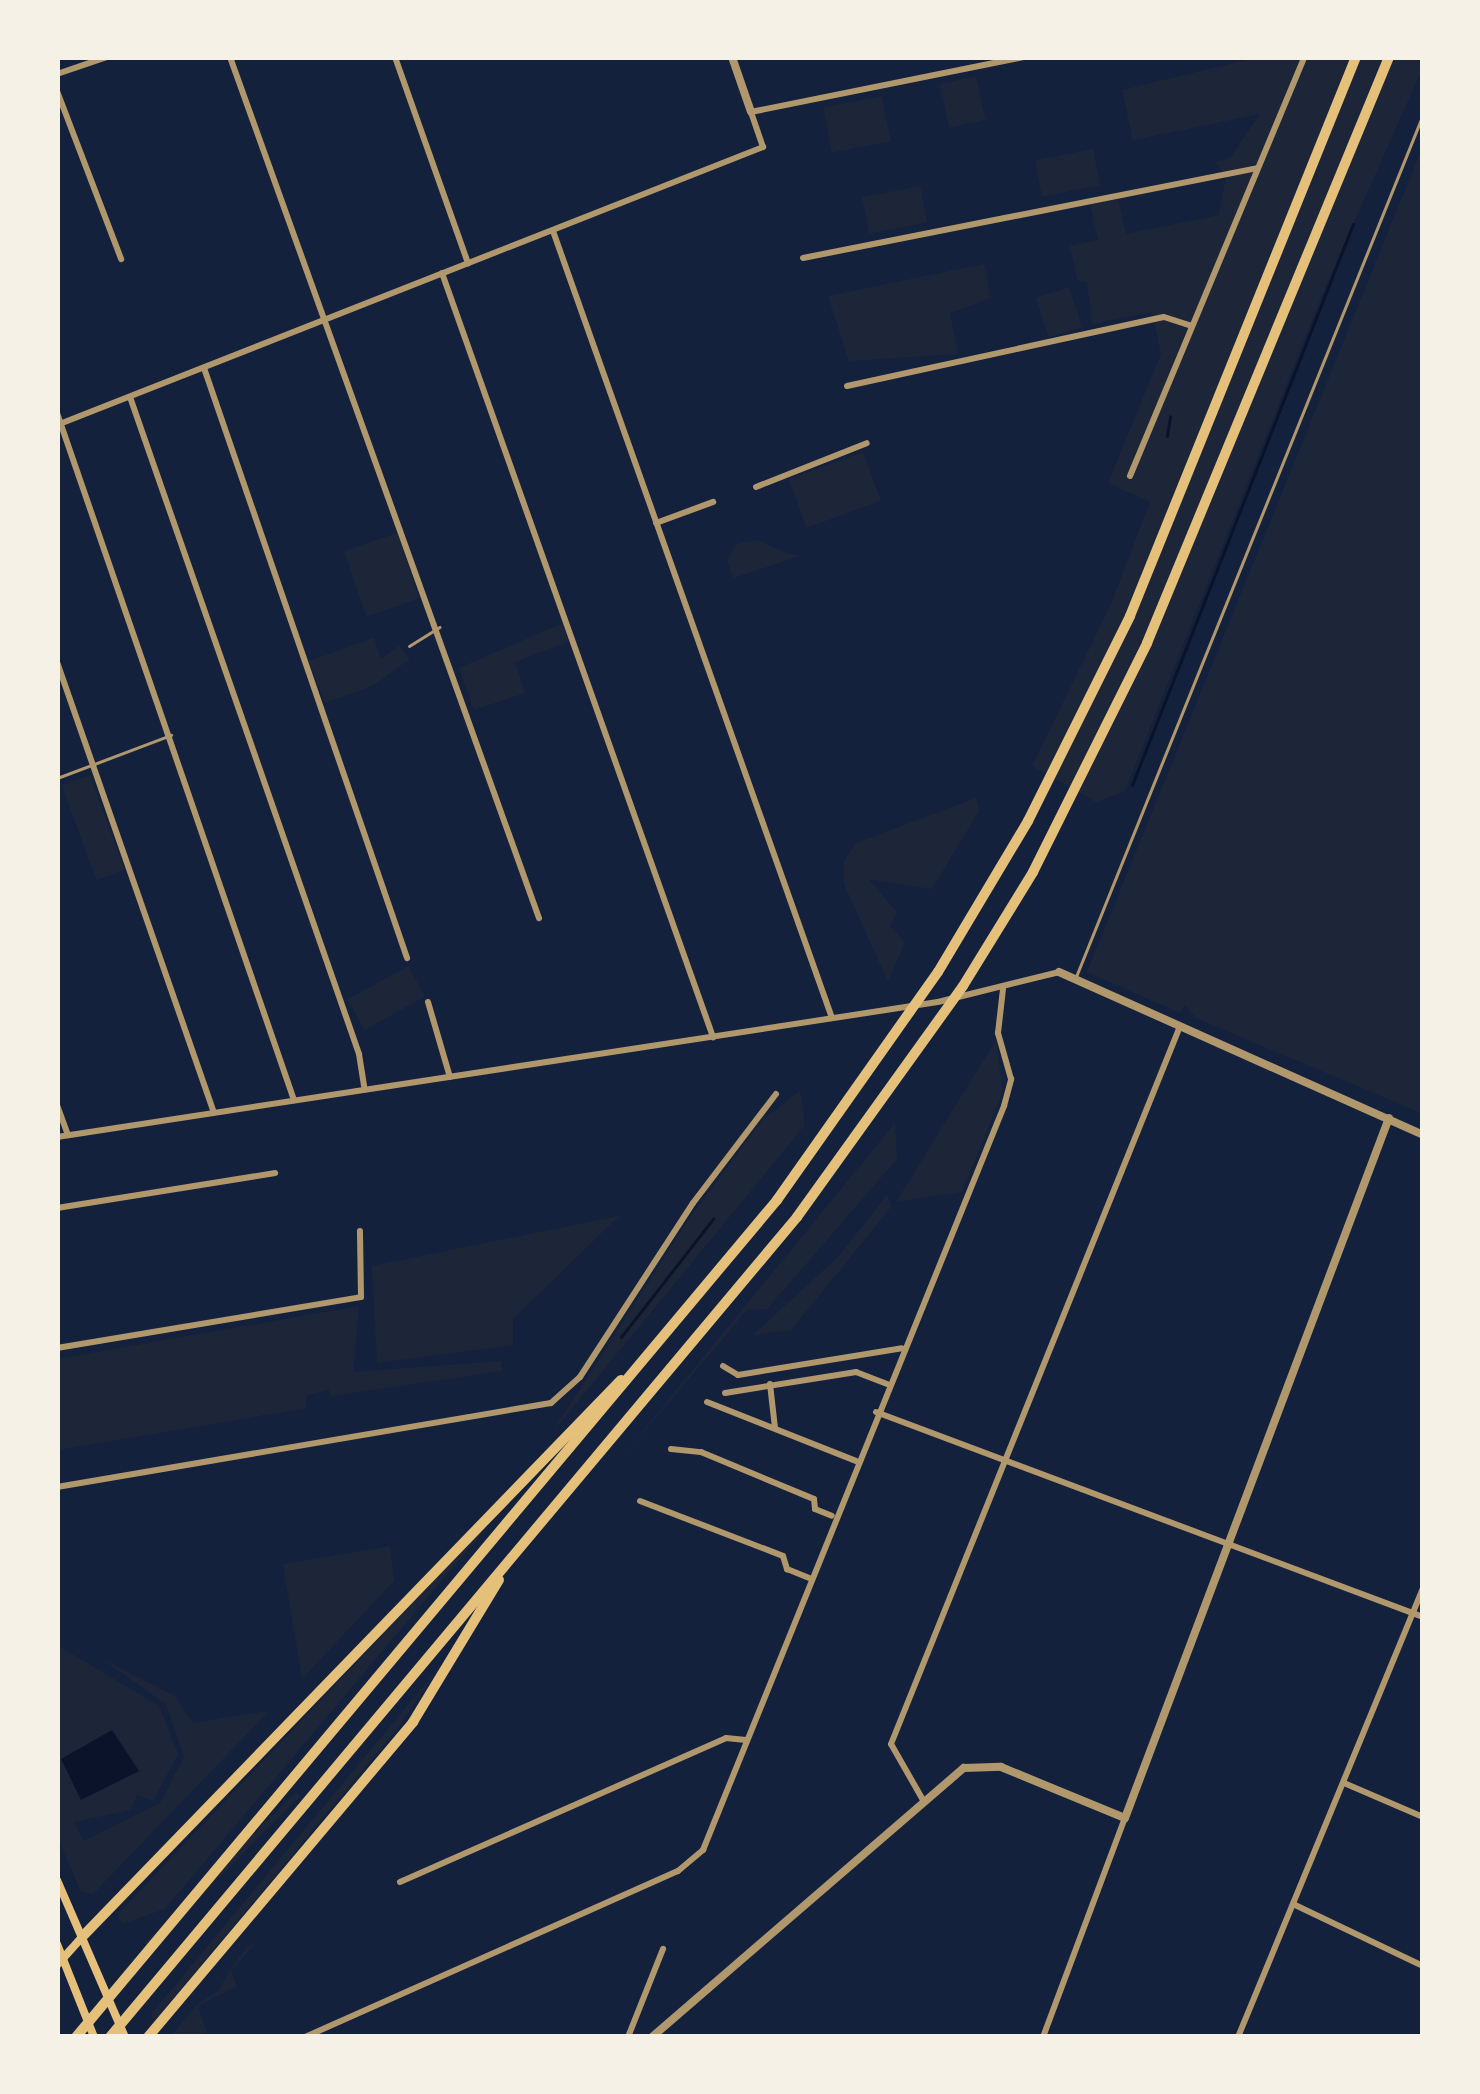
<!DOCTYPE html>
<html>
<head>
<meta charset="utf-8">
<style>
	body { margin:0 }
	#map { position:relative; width:1480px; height:2094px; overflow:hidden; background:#14213d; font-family:Quicksand,sans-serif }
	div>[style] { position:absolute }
	.green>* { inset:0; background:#1d2539; transform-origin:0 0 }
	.water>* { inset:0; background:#0b132b }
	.stream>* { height:3px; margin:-1.5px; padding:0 1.5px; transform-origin:1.5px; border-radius:1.5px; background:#0b132b }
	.service>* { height:3px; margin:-1.5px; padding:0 1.5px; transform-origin:1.5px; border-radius:1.5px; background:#b1986c }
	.minor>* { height:6px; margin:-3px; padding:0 3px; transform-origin:3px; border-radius:3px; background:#b1986c }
	.tertiary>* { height:8px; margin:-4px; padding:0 4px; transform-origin:4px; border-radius:4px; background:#b1986c }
	.secondary>* { height:8px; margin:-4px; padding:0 4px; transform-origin:4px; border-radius:4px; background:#e5c07b }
	.motorway>* { height:10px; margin:-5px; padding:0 5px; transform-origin:5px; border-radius:5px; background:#e5c07b }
	span { translate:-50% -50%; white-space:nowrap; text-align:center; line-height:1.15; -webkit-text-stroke:9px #f6f1e7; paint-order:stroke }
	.frame { position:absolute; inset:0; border:60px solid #f6f1e7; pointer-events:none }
</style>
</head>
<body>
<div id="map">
	<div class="green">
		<div style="clip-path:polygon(1259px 57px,1423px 57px,1423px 67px,1324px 290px,1125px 791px,1096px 802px,1032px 766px,1111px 604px,1150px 502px,1108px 483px,1161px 354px,1152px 312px,1092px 324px,1087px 283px,1077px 280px,1070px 246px,1098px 240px,1090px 204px,1118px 199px,1126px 234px,1219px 215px,1226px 177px,1216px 162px,1230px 158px,1260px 114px,1133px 140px,1122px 90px)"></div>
		<div style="left:976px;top:76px;width:45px;height:37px;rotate:78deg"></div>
		<div style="left:882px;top:96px;width:46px;height:60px;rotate:79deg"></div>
		<div style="clip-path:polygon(1423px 146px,1423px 1114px,1196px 1018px,1185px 1005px,1180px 1013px,1087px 972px)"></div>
		<div style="left:1093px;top:149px;width:37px;height:59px;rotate:79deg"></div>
		<div style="left:920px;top:186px;width:37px;height:59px;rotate:79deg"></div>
		<div style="clip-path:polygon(984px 264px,991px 298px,950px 313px,958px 354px,849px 361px,828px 296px)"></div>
		<div style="left:1069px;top:287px;width:42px;height:35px;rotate:72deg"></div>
		<div style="left:863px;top:452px;width:52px;height:79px;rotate:70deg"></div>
		<div style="left:397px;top:533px;width:69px;height:56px;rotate:71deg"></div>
		<div style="clip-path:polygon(757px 540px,787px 553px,800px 556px,733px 578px,727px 559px,737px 544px)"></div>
		<div style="clip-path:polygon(563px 623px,568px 642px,515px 662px,525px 693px,474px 710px,459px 668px)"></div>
		<div style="clip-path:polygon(374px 638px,381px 659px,399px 646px,410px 659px,372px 686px,325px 703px,309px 661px)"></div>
		<div style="left:90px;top:775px;width:101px;height:30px;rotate:70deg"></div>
		<div style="clip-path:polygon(976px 798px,979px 811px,932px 889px,868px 879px,897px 912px,890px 926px,905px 942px,888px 982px,844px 884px,844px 861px,856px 843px)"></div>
		<div style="left:408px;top:966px;width:35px;height:69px;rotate:61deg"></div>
		<div style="clip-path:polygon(996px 1040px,1003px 1092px,962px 1192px,896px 1202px)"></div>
		<div style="clip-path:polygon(800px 1091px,805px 1125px,551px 1434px,687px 1222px,762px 1120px)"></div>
		<div style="clip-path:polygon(895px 1123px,897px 1159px,767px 1309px,747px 1310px,607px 1475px)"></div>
		<div style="clip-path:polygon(887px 1195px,892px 1206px,791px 1330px,753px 1335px,838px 1257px)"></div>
		<div style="clip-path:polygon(619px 1216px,513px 1319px,513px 1345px,377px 1363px,372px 1266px)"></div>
		<div style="clip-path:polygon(359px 1306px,353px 1372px,501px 1361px,502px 1371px,331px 1396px,329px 1390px,306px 1395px,306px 1408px,57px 1450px,57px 1359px)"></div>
		<div style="clip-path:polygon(503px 1508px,165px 1909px,122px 1924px,117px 1915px)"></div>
		<div style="clip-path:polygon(390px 1546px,394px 1581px,302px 1679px,283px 1564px)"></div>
		<div style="clip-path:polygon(57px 1645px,159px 1706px,178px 1754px,153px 1801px,137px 1795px,130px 1810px,74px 1822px,83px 1841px,160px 1803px,184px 1757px,166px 1704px,102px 1659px,175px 1696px,193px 1723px,269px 1711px,93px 1894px,81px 1892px,57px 1836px)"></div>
		<div style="clip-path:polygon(441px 1665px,398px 1728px,154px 2021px,151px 2014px)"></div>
		<div style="left:296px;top:1792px;width:6px;height:214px;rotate:45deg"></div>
		<div style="clip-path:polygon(255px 1944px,231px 1970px,237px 1986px,198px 2006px,207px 2033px,170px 2037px,198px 2004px,219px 1990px,230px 1970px,247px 1947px)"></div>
	</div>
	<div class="water">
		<div style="clip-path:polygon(112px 1730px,139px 1771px,81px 1800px,61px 1759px)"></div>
	</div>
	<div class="stream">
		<div style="left:1167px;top:436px;width:20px;rotate:-81deg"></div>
		<div style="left:1132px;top:785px;width:603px;rotate:-68.5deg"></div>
		<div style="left:621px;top:1337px;width:150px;rotate:-52.1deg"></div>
	</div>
	<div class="service">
		<div style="left:409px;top:646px;width:36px;rotate:-32deg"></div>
		<div style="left:57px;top:778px;width:122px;rotate:-20.7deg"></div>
		<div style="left:1075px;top:979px;width:932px;rotate:-68.08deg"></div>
	</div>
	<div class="minor">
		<div style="left:230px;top:57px;width:915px;rotate:70.26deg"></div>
		<div style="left:395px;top:57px;width:219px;rotate:70.5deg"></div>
		<div style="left:57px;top:74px;width:53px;rotate:-18.8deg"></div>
		<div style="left:57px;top:91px;width:180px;rotate:69.1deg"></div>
		<div style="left:553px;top:231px;width:835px;rotate:70.48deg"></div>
		<div style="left:803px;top:258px;width:463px;rotate:-11.2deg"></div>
		<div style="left:442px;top:273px;width:811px;rotate:70.47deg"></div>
		<div style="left:204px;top:368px;width:624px;rotate:71.01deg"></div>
		<div style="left:847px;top:386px;width:324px;rotate:-12.3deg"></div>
		<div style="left:1164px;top:317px;width:29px;rotate:18deg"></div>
		<div style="left:130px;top:397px;width:696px;rotate:70.78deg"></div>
		<div style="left:359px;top:1054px;width:36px;rotate:81deg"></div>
		<div style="left:57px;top:413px;width:727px;rotate:70.97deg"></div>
		<div style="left:57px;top:425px;width:759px;rotate:-21.49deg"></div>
		<div style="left:763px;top:147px;width:37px;rotate:-109deg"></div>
		<div style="left:751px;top:112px;width:278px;rotate:-11.4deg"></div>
		<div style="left:1130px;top:476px;width:454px;rotate:-67.4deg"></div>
		<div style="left:756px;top:487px;width:119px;rotate:-21.6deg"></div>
		<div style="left:656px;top:523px;width:61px;rotate:-20.2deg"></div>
		<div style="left:57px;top:662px;width:477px;rotate:70.8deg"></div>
		<div style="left:428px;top:1002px;width:78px;rotate:73.7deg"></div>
		<div style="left:57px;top:1105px;width:32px;rotate:70deg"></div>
		<div style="left:57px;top:1137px;width:891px;rotate:-8.71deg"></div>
		<div style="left:938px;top:1002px;width:125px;rotate:-13.9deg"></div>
		<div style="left:57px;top:1208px;width:221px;rotate:-9.1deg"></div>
		<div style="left:57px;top:1348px;width:308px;rotate:-9.5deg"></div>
		<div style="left:361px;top:1297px;width:66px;rotate:-90.9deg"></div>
		<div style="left:723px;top:1366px;width:17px;rotate:31deg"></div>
		<div style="left:738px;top:1375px;width:166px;rotate:-9.3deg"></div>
		<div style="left:770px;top:1384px;width:44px;rotate:83.5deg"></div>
		<div style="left:725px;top:1393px;width:133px;rotate:-9.1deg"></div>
		<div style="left:856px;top:1372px;width:34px;rotate:21deg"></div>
		<div style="left:707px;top:1402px;width:160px;rotate:21.6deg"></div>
		<div style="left:876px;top:1412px;width:584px;rotate:20.54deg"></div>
		<div style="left:671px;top:1449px;width:30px;rotate:6deg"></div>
		<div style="left:701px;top:1452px;width:122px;rotate:22.6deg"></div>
		<div style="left:814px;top:1499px;width:10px;rotate:84deg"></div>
		<div style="left:815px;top:1509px;width:18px;rotate:22deg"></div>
		<div style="left:57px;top:1487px;width:501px;rotate:-9.65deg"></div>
		<div style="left:551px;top:1403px;width:39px;rotate:-42deg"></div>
		<div style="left:580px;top:1377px;width:207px;rotate:-57deg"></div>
		<div style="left:693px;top:1203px;width:137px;rotate:-52.7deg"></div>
		<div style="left:640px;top:1501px;width:153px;rotate:21deg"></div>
		<div style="left:783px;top:1556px;width:14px;rotate:73deg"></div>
		<div style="left:787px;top:1569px;width:24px;rotate:22deg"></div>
		<div style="left:1344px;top:1783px;width:86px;rotate:23.3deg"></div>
		<div style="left:923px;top:1800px;width:64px;rotate:-119.7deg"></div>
		<div style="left:891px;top:1744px;width:774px;rotate:-68.07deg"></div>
		<div style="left:400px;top:1882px;width:356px;rotate:-23.8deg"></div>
		<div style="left:726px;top:1738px;width:20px;rotate:6deg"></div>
		<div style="left:1293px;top:1904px;width:144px;rotate:25.5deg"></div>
		<div style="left:305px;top:2037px;width:408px;rotate:-24deg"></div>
		<div style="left:678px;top:1871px;width:33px;rotate:-40deg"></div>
		<div style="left:703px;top:1850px;width:803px;rotate:-67.97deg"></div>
		<div style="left:1004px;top:1106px;width:28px;rotate:-75deg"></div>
		<div style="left:1011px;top:1079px;width:48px;rotate:-105.8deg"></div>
		<div style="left:998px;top:1033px;width:44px;rotate:-83.5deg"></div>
		<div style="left:628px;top:2037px;width:95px;rotate:-68.3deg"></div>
		<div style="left:1043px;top:2037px;width:234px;rotate:-69.5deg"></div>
		<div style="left:1238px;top:2037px;width:486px;rotate:-67.6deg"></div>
	</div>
	<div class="tertiary">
		<div style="left:732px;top:57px;width:58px;rotate:70.9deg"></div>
		<div style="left:1059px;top:972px;width:399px;rotate:24.1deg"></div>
		<div style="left:652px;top:2037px;width:412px;rotate:-40.8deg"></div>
		<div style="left:964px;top:1768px;width:37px;rotate:-2deg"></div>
		<div style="left:1001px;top:1767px;width:134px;rotate:22.4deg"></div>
		<div style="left:1125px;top:1818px;width:748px;rotate:-69.34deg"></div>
	</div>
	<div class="secondary">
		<div style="left:57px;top:1880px;width:171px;rotate:66.6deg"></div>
		<div style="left:57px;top:1944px;width:100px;rotate:68.3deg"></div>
		<div style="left:57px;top:1965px;width:38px;rotate:-48deg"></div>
	</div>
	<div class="motorway">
		<div style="left:82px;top:1937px;width:775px;rotate:-45.94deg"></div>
		<div style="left:76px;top:2037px;width:1092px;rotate:-50.05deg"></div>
		<div style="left:777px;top:1200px;width:279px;rotate:-54.8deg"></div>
		<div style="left:938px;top:972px;width:176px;rotate:-59.2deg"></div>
		<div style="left:1028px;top:821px;width:229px;rotate:-63.5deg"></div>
		<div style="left:1130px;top:616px;width:603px;rotate:-67.99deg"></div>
		<div style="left:110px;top:2037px;width:1070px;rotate:-50.04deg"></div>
		<div style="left:797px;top:1217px;width:284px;rotate:-54.3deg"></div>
		<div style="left:963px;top:986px;width:134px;rotate:-58.4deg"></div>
		<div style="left:1033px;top:872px;width:256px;rotate:-63.5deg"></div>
		<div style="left:1147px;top:643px;width:634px;rotate:-67.56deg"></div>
		<div style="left:148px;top:2037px;width:412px;rotate:-49.9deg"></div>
		<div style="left:413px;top:1722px;width:166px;rotate:-58.8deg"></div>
	</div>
	<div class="frame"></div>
</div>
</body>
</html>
